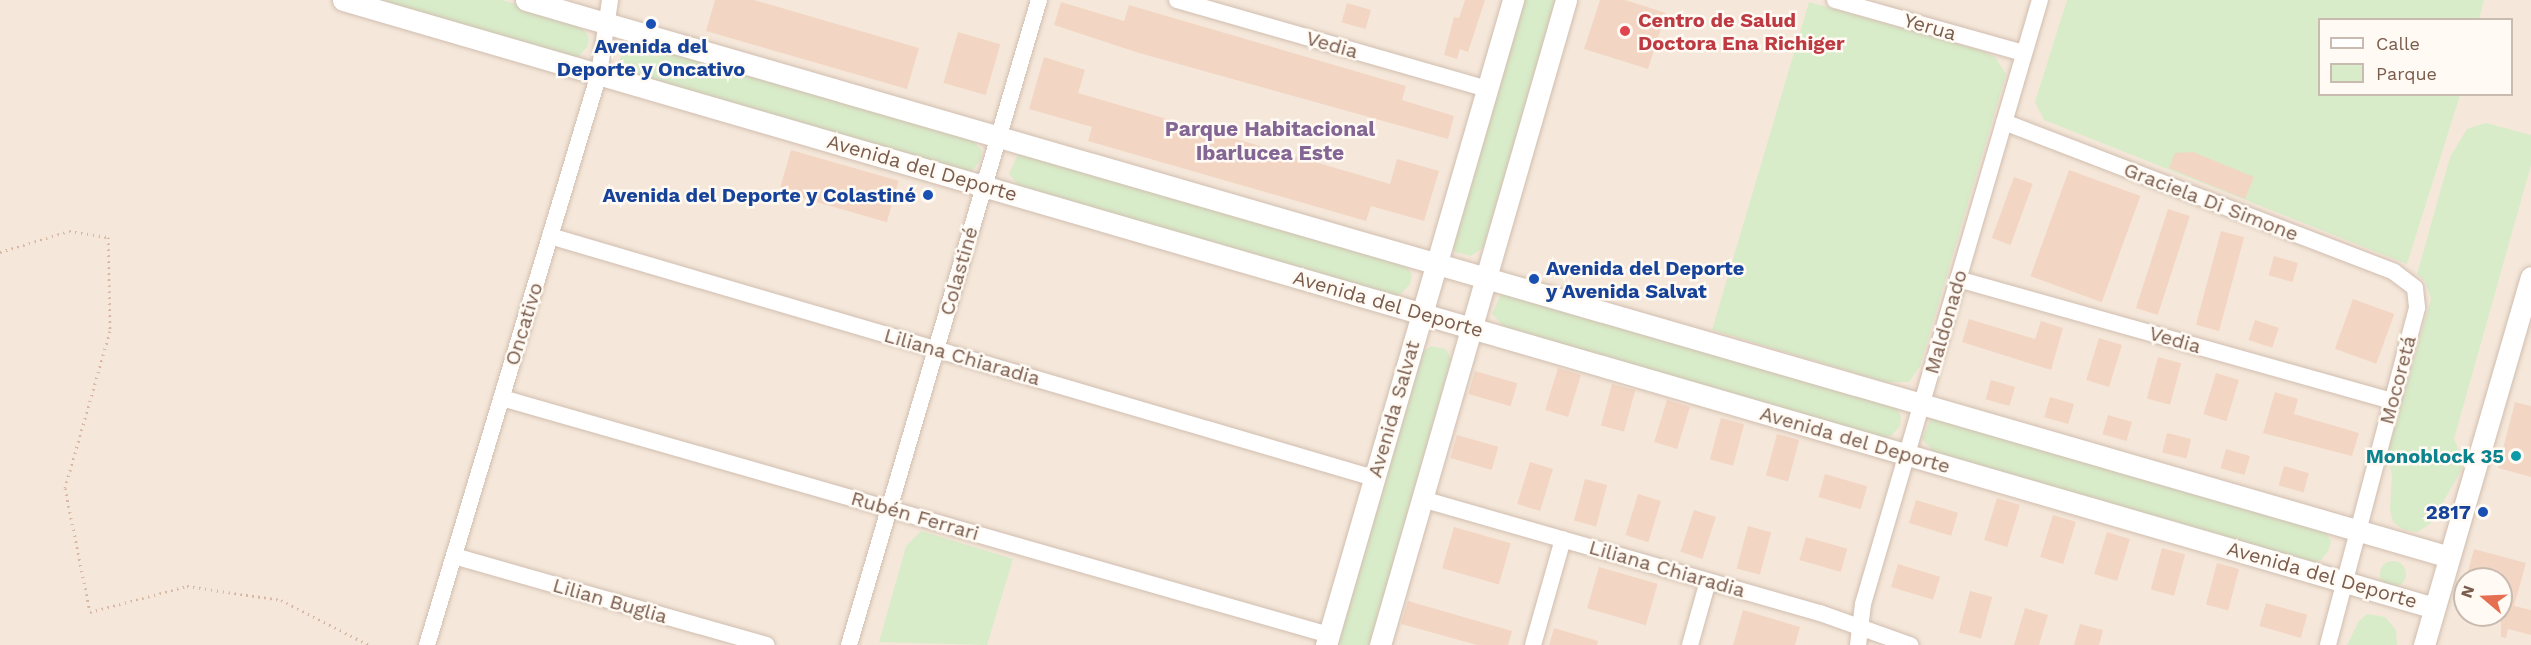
<!DOCTYPE html>
<html>
<head>
<meta charset="utf-8">
<style>
	body { margin:0 }
	#map { position:relative; width:2531px; height:645px; overflow:hidden; background:#fdf6ec; font-family:"Work Sans",sans-serif }
	div>[style] { position:absolute }
	.residential>* { inset:0; background:#f5e8da }
	.green>* { inset:0; background:#d8ecc9 }
	.round { border-radius:50% }
	.building>* { inset:0; background:#f3d5c3; transform-origin:0 0 }
	.path>* { height:3px; margin-top:-1.5px; transform-origin:0; background:repeating-linear-gradient(90deg,#d9b8a5 0 1.5px,transparent 0 6px) }
	.roads { filter:drop-shadow(0 0 2px #d1beb0) drop-shadow(0 0 2px #d1beb0) }
	.minor>* { height:16px; margin:-8px; padding:0 8px; transform-origin:8px; border-radius:8px; background:#fff }
	.tertiary>* { height:21px; margin:-10.5px; padding:0 10.5px; transform-origin:10.5px; border-radius:10.5px; background:#fff }
	.dots>* { width:16px; height:16px; translate:-50% -50%; box-sizing:border-box; border:3px solid #fffaf3; border-radius:50% }
	span { translate:-50% -50%; white-space:nowrap; text-align:center; line-height:1.15; -webkit-text-stroke:5px #fffaf3; paint-order:stroke }
	.health-label { font-size:20px; color:#be3a42; font-weight:700 }
	.left { translate:0 -50%; text-align:left }
	.street-label { font-size:20px; color:#7a5c4d }
	.transit-label { font-size:20px; color:#164399; font-weight:700 }
	.right { translate:-100% -50%; text-align:right }
	.culture-label { font-size:20px; color:#0d838f; font-weight:700 }
	.neighbourhood-label { font-size:21px; color:#846695; font-weight:700 }
	.legend { position:absolute; left:2318px; top:18px; width:195px; height:78px; box-sizing:border-box; background:#fffaf3; border:2px solid #cabbb1; margin:0; padding:8px 10px; list-style:none; font-size:18px; color:#7a5c4d }
	.legend li { display:flex; align-items:center; gap:12px; height:30px }
	.legend b { width:30px; border:2px solid #cabbb1 }
	.north { position:absolute; left:2453px; top:567px; width:60px; height:60px; box-sizing:border-box; background:#fffaf3; border:2px solid #cabbb1; border-radius:50%; rotate:289deg; font-size:16px; font-weight:700; line-height:24px; text-align:center; color:#7a5c4d }
	.north::after { content:''; display:block; margin:auto; width:21px; height:27px; background:#e76f51; clip-path:polygon(50% 0,100% 100%,50% 72%,0 100%) }
</style>
</head>
<body>
<div id="map">
	<div class="residential">
		<div style="clip-path:polygon(evenodd,0 0,2531px 0,2531px 645px,0 645px,0 0,2320px 20px,2512px 20px,2512px 94px,2320px 94px,2320px 20px,0 0,2465px 579px,2501px 579px,2501px 615px,2465px 615px,2465px 579px)"></div>
	</div>
	<div class="green">
		<div style="clip-path:polygon(366px 0,502px 0,577px 22px,589px 37px,588px 46px,579px 56px,570px 59px)"></div>
		<div style="clip-path:polygon(1521px 0,1557px 0,1483px 248px,1471px 256px,1455px 252px,1452px 239px)"></div>
		<div style="clip-path:polygon(2067px 0,2484px 0,2479px 19px,2320px 20px,2320px 94px,2460px 95px,2407px 264px,2044px 120px,2035px 102px)"></div>
		<div style="clip-path:polygon(1809px 2px,1980px 50px,1995px 57px,2006px 74px,1920px 366px,1909px 382px,1885px 382px,1712px 330px)"></div>
		<div style="clip-path:polygon(636px 39px,969px 136px,982px 151px,980px 161px,972px 171px,962px 173px,634px 76px,624px 71px,619px 61px,627px 43px)"></div>
		<div style="clip-path:polygon(2486px 123px,2531px 135px,2531px 165px,2454px 439px,2464px 461px,2461px 471px,2431px 523px,2418px 532px,2404px 530px,2393px 522px,2390px 510px,2392px 475px,2387px 455px,2431px 299px,2425px 281px,2417px 274px,2450px 157px,2467px 129px)"></div>
		<div style="clip-path:polygon(1026px 152px,1406px 265px,1412px 275px,1410px 284px,1401px 294px,1392px 297px,1024px 191px,1009px 174px,1017px 156px)"></div>
		<div style="clip-path:polygon(1510px 291px,1896px 407px,1901px 416px,1900px 426px,1891px 436px,1882px 438px,1508px 331px,1492px 314px,1500px 296px)"></div>
		<div style="clip-path:polygon(1431px 346px,1446px 349px,1451px 359px,1371px 645px,1334px 645px,1420px 354px)"></div>
		<div style="clip-path:polygon(1939px 416px,2326px 532px,2331px 541px,2329px 550px,2321px 560px,2312px 563px,1937px 455px,1922px 439px,1930px 420px)"></div>
		<div style="clip-path:polygon(921px 531px,1013px 559px,987px 645px,879px 642px,906px 546px)"></div>
		<div class="round" style="left:2380px;top:561px;width:26px;height:26px"></div>
		<div style="clip-path:polygon(2367px 614px,2385px 617px,2396px 630px,2397px 645px,2347px 645px,2359px 621px)"></div>
	</div>
	<div class="building">
		<div style="clip-path:polygon(715px 0,754px 0,919px 48px,907px 89px,706px 31px)"></div>
		<div style="clip-path:polygon(1465px 0,1485px 0,1468px 52px,1460px 49px,1457px 59px,1444px 55px,1454px 17px,1459px 18px)"></div>
		<div style="clip-path:polygon(1600px 0,1625px 0,1666px 13px,1648px 69px,1584px 49px)"></div>
		<div style="clip-path:polygon(1061px 2px,1124px 21px,1129px 5px,1406px 86px,1402px 100px,1454px 116px,1448px 139px,1139px 53px,1054px 25px)"></div>
		<div style="left:1347px;top:3px;width:25px;height:20px;rotate:16deg"></div>
		<div style="left:958px;top:32px;width:44px;height:53px;rotate:16deg"></div>
		<div style="clip-path:polygon(1044px 57px,1085px 70px,1078px 93px,1322px 164px,1390px 184px,1397px 159px,1439px 171px,1424px 221px,1371px 206px,1366px 221px,1088px 141px,1092px 127px,1029px 109px)"></div>
		<div style="left:791px;top:150px;width:112px;height:43px;rotate:16deg"></div>
		<div style="clip-path:polygon(2193px 152px,2254px 177px,2245px 199px,2169px 168px,2175px 153px)"></div>
		<div style="left:2069px;top:170px;width:76px;height:113px;rotate:20deg"></div>
		<div style="left:2014px;top:177px;width:20px;height:65px;rotate:20deg"></div>
		<div style="left:2168px;top:209px;width:23px;height:104px;rotate:18deg"></div>
		<div style="left:2221px;top:231px;width:24px;height:97px;rotate:15deg"></div>
		<div style="left:2274px;top:256px;width:25px;height:20px;rotate:16deg"></div>
		<div style="left:2353px;top:299px;width:44px;height:53px;rotate:20deg"></div>
		<div style="clip-path:polygon(1969px 319px,2035px 339px,2041px 321px,2063px 328px,2051px 370px,1962px 342px)"></div>
		<div style="left:2255px;top:320px;width:25px;height:21px;rotate:18deg"></div>
		<div style="left:2099px;top:338px;width:24px;height:44px;rotate:17deg"></div>
		<div style="left:2158px;top:357px;width:24px;height:43px;rotate:15deg"></div>
		<div style="left:1558px;top:368px;width:24px;height:44px;rotate:17deg"></div>
		<div style="left:1475px;top:371px;width:44px;height:24px;rotate:16deg"></div>
		<div style="left:2216px;top:373px;width:24px;height:43px;rotate:17deg"></div>
		<div style="left:1991px;top:380px;width:25px;height:20px;rotate:16deg"></div>
		<div style="left:1612px;top:384px;width:24px;height:43px;rotate:15deg"></div>
		<div style="clip-path:polygon(2275px 392px,2298px 399px,2294px 414px,2359px 433px,2352px 456px,2263px 433px)"></div>
		<div style="left:2050px;top:397px;width:25px;height:21px;rotate:16deg"></div>
		<div style="left:1667px;top:400px;width:24px;height:44px;rotate:17deg"></div>
		<div style="clip-path:polygon(2515px 402px,2531px 406px,2531px 477px,2498px 468px)"></div>
		<div style="left:2108px;top:415px;width:25px;height:20px;rotate:16deg"></div>
		<div style="left:1721px;top:418px;width:24px;height:43px;rotate:15deg"></div>
		<div style="left:2167px;top:433px;width:25px;height:20px;rotate:14deg"></div>
		<div style="left:1777px;top:434px;width:23px;height:43px;rotate:15deg"></div>
		<div style="left:1457px;top:435px;width:43px;height:24px;rotate:16deg"></div>
		<div style="left:2226px;top:449px;width:25px;height:20px;rotate:16deg"></div>
		<div style="left:1530px;top:462px;width:24px;height:44px;rotate:17deg"></div>
		<div style="left:2284px;top:466px;width:26px;height:20px;rotate:16deg"></div>
		<div style="left:1825px;top:474px;width:44px;height:24px;rotate:16deg"></div>
		<div style="left:1585px;top:479px;width:23px;height:43px;rotate:15deg"></div>
		<div style="left:1638px;top:494px;width:24px;height:43px;rotate:17deg"></div>
		<div style="left:1997px;top:498px;width:24px;height:44px;rotate:17deg"></div>
		<div style="left:1916px;top:500px;width:44px;height:24px;rotate:17deg"></div>
		<div style="left:1694px;top:510px;width:23px;height:44px;rotate:18deg"></div>
		<div style="left:2053px;top:515px;width:24px;height:44px;rotate:17deg"></div>
		<div style="left:1748px;top:526px;width:24px;height:44px;rotate:15deg"></div>
		<div style="left:1454px;top:527px;width:59px;height:43px;rotate:16deg"></div>
		<div style="left:2107px;top:532px;width:24px;height:44px;rotate:17deg"></div>
		<div style="left:1806px;top:537px;width:43px;height:24px;rotate:16deg"></div>
		<div style="left:2162px;top:548px;width:24px;height:43px;rotate:15deg"></div>
		<div style="clip-path:polygon(2474px 549px,2526px 563px,2514px 606px,2531px 610px,2531px 635px,2508px 629px,2506px 638px,2501px 637px,2501px 579px,2466px 579px)"></div>
		<div style="left:2217px;top:563px;width:23px;height:43px;rotate:15deg"></div>
		<div style="left:1898px;top:564px;width:44px;height:24px;rotate:17deg"></div>
		<div style="left:1599px;top:567px;width:61px;height:43px;rotate:16deg"></div>
		<div style="left:1970px;top:591px;width:23px;height:43px;rotate:15deg"></div>
		<div style="clip-path:polygon(1408px 601px,1512px 631px,1508px 645px,1477px 645px,1401px 624px)"></div>
		<div style="left:2266px;top:603px;width:43px;height:24px;rotate:16deg"></div>
		<div style="clip-path:polygon(2025px 608px,2048px 615px,2039px 645px,2014px 645px)"></div>
		<div style="clip-path:polygon(1743px 610px,1800px 627px,1795px 645px,1733px 645px)"></div>
		<div style="clip-path:polygon(2080px 624px,2103px 630px,2099px 645px,2074px 645px)"></div>
		<div style="clip-path:polygon(1554px 628px,1598px 641px,1597px 645px,1549px 645px)"></div>
	</div>
	<div class="path">
		<div style="left:0;top:252px;width:72px;rotate:-16.9deg"></div>
		<div style="left:69px;top:231px;width:39px;rotate:9deg"></div>
		<div style="left:108px;top:237px;width:94px;rotate:88.8deg"></div>
		<div style="left:110px;top:331px;width:163px;rotate:106deg"></div>
		<div style="left:65px;top:488px;width:126px;rotate:78.6deg"></div>
		<div style="left:90px;top:612px;width:100px;rotate:-15deg"></div>
		<div style="left:187px;top:586px;width:95px;rotate:8.5deg"></div>
		<div style="left:281px;top:600px;width:99px;rotate:27.1deg"></div>
	</div>
	<div class="roads">
		<div class="minor">
			<div style="left:1177px;top:0;width:323px;rotate:16deg"></div>
			<div style="left:1835px;top:0;width:196px;rotate:15.7deg"></div>
			<div style="left:2004px;top:122px;width:418px;rotate:21deg"></div>
			<div style="left:2394px;top:272px;width:26px;rotate:37deg"></div>
			<div style="left:2415px;top:288px;width:20px;rotate:84deg"></div>
			<div style="left:2417px;top:308px;width:349px;rotate:104.8deg"></div>
			<div style="left:550px;top:236px;width:859px;rotate:16.37deg"></div>
			<div style="left:1958px;top:279px;width:451px;rotate:15.7deg"></div>
			<div style="left:502px;top:398px;width:860px;rotate:15.99deg"></div>
			<div style="left:1422px;top:499px;width:414px;rotate:16deg"></div>
			<div style="left:1820px;top:613px;width:96px;rotate:19.6deg"></div>
			<div style="left:454px;top:556px;width:325px;rotate:15.9deg"></div>
			<div style="left:427px;top:645px;width:596px;rotate:-73.24deg"></div>
			<div style="left:599px;top:74px;width:75px;rotate:-81.5deg"></div>
			<div style="left:849px;top:645px;width:672px;rotate:-73.59deg"></div>
			<div style="left:1533px;top:645px;width:110px;rotate:-74.2deg"></div>
			<div style="left:1690px;top:645px;width:66px;rotate:-74.3deg"></div>
			<div style="left:1858px;top:645px;width:41px;rotate:-83deg"></div>
			<div style="left:1863px;top:604px;width:629px;rotate:-73.67deg"></div>
		</div>
		<div class="tertiary">
			<div style="left:343px;top:0;width:2178px;rotate:16.21deg"></div>
			<div style="left:526px;top:0;width:2002px;rotate:16.15deg"></div>
			<div style="left:1326px;top:645px;width:672px;rotate:-73.83deg"></div>
			<div style="left:1380px;top:645px;width:671px;rotate:-73.91deg"></div>
			<div style="left:2424px;top:645px;width:383px;rotate:-73.8deg"></div>
		</div>
	</div>
	<div class="dots">
		<div style="left:651px;top:24px;background:#1a4fb4"></div>
		<div style="left:1625px;top:31px;background:#e0444e"></div>
		<div style="left:928px;top:195px;background:#1a4fb4"></div>
		<div style="left:1534px;top:279px;background:#1a4fb4"></div>
		<div style="left:2516px;top:456px;background:#0f9aa8"></div>
		<div style="left:2483px;top:512px;background:#1a4fb4"></div>
	</div>
	<div class="health-label">
		<span class="left" style="left:1638px;top:32px">Centro de Salud<br>Doctora Ena Richiger</span>
	</div>
	<div class="street-label">
		<span style="left:1930px;top:27px;rotate:16deg">Yerua</span>
		<span style="left:1332px;top:45px;rotate:16deg">Vedia</span>
		<span style="left:922px;top:168px;rotate:16deg">Avenida del Deporte</span>
		<span style="left:2211px;top:202px;rotate:21deg">Graciela Di Simone</span>
		<span style="left:959px;top:271px;rotate:-74deg">Colastiné</span>
		<span style="left:1388px;top:304px;rotate:16deg">Avenida del Deporte</span>
		<span style="left:1946px;top:322px;rotate:-74deg">Maldonado</span>
		<span style="left:524px;top:324px;rotate:-73deg">Oncativo</span>
		<span style="left:2175px;top:340px;rotate:16deg">Vedia</span>
		<span style="left:962px;top:357px;rotate:16deg">Liliana Chiaradia</span>
		<span style="left:2398px;top:380px;rotate:-75deg">Mocoretá</span>
		<span style="left:1394px;top:409px;rotate:-74deg">Avenida Salvat</span>
		<span style="left:1855px;top:440px;rotate:16deg">Avenida del Deporte</span>
		<span style="left:915px;top:516px;rotate:16deg">Rubén Ferrari</span>
		<span style="left:1667px;top:569px;rotate:16deg">Liliana Chiaradia</span>
		<span style="left:2322px;top:575px;rotate:16deg">Avenida del Deporte</span>
		<span style="left:610px;top:601px;rotate:16deg">Lilian Buglia</span>
	</div>
	<div class="transit-label">
		<span style="left:651px;top:58px">Avenida del<br>Deporte y Oncativo</span>
		<span class="right" style="left:916px;top:195px">Avenida del Deporte y Colastiné</span>
		<span class="left" style="left:1546px;top:280px">Avenida del Deporte<br>y Avenida Salvat</span>
		<span class="right" style="left:2471px;top:512px">2817</span>
	</div>
	<div class="culture-label">
		<span class="right" style="left:2504px;top:456px">Monoblock 35</span>
	</div>
	<div class="neighbourhood-label">
		<span style="left:1270px;top:141px">Parque Habitacional<br>Ibarlucea Este</span>
	</div>
	<ul class="legend">
	<li><b style="height:8px;background:#fff"></b>Calle</li>
	<li><b style="height:16px;background:#d8ecc9"></b>Parque</li>
	</ul>
	<div class="north">N</div>
</div>
</body>
</html>
